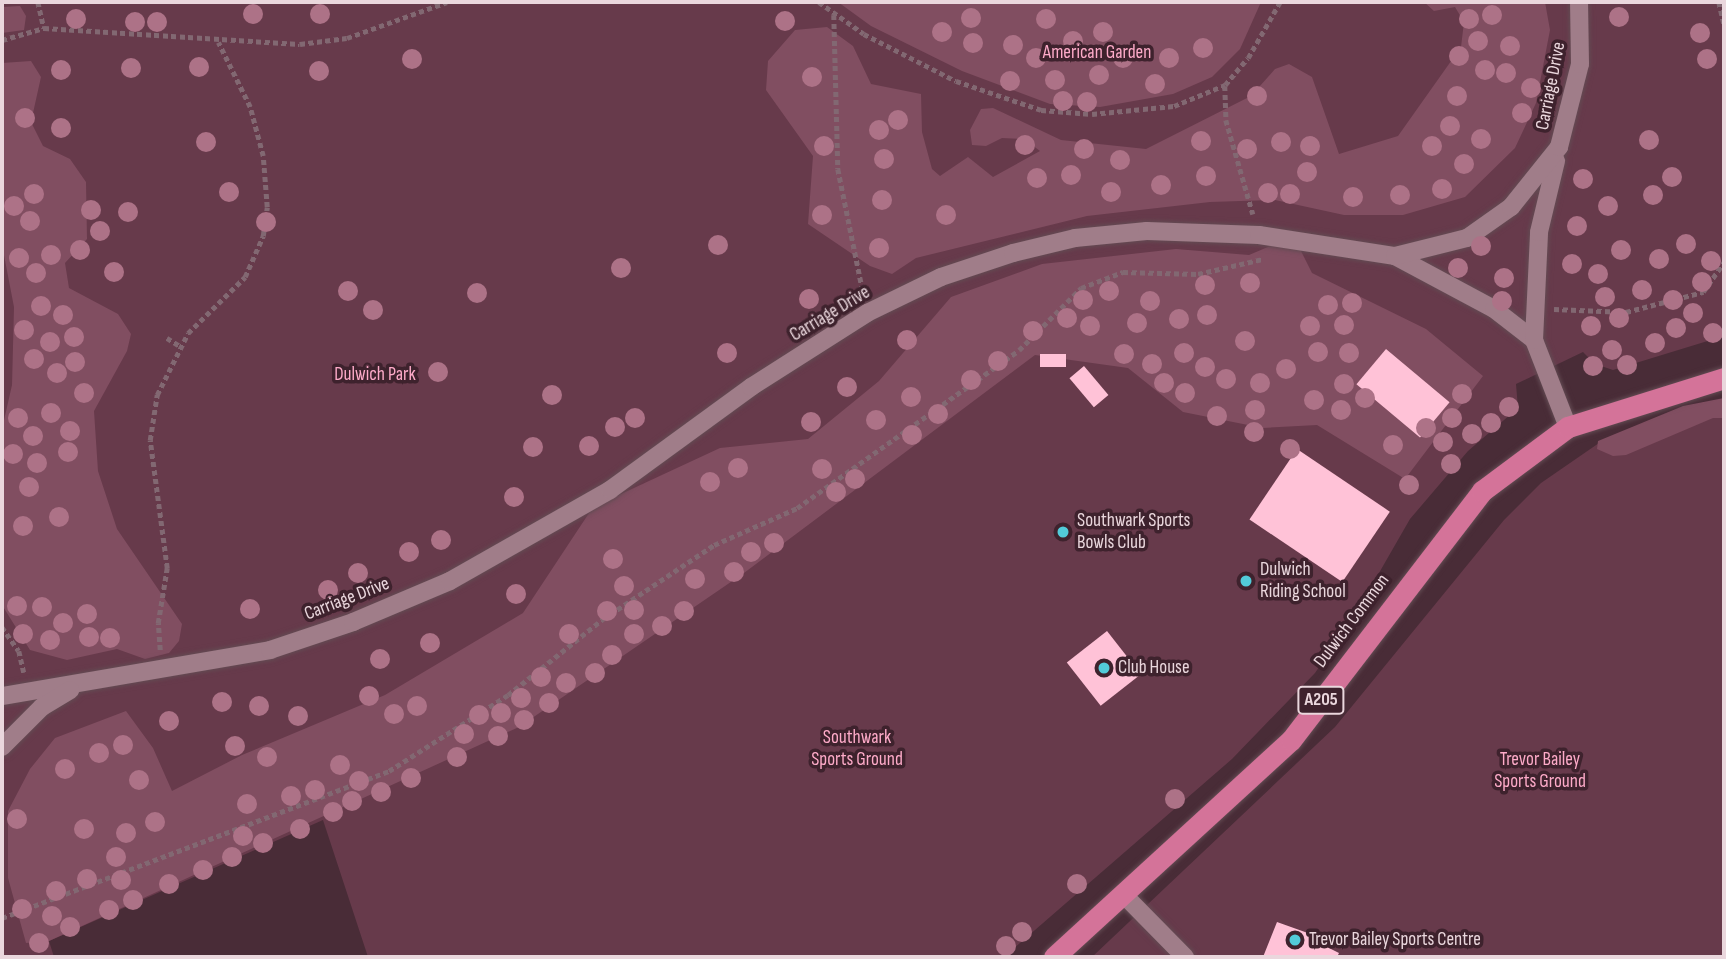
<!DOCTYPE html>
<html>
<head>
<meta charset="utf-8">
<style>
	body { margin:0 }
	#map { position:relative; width:1726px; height:959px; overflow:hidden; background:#492c37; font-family:"Sofia Sans Condensed",sans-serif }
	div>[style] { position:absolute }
	.green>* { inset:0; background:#673a4b }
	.forest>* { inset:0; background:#814e61 }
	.building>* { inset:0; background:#ffc2d7; transform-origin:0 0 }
	.path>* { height:4.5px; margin-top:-2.25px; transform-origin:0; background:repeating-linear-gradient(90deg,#826872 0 5px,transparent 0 8.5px) }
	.roads { filter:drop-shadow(0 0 2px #634b53) drop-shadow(0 0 2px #634b53) }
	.minor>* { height:18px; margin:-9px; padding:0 9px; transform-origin:9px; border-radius:9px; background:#a07d89 }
	.highway>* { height:21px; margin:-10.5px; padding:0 10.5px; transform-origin:10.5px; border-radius:10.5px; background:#d47399 }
	.trees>* { width:20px; height:20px; margin:-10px; border-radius:50%; background:#ad7287 }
	.dots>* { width:19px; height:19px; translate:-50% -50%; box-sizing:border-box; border:4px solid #3e222d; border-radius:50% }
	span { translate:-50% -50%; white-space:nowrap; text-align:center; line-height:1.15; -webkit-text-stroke:7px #3e222d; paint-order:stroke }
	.shield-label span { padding:2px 5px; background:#3e222d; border:2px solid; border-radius:5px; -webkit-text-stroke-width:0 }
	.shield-label { font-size:18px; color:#ead7dd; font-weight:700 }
	.park-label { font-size:19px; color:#feabc9 }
	.street-label { font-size:19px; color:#ead7dd }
	.poi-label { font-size:19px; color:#ead7dd }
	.left { translate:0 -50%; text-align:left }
	.frame { position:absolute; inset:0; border:4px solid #ead7dd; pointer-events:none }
</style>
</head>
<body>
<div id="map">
	<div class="green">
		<div style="clip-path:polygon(2px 2px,1724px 2px,1724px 336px,1613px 370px,1595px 364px,1583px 352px,1516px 384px,1518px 408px,1468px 451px,1410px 519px,1356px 613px,1315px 673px,1232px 759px,1004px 957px,368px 957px,323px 820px,49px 941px,54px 957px,2px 957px)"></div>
		<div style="clip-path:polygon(1724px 399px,1724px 957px,1092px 957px,1335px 727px,1504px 520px,1541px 483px,1599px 443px)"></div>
	</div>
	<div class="forest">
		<div style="clip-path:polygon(838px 2px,1261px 2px,1240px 49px,1212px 77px,1173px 94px,1100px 107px,1050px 104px,962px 71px,871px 26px)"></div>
		<div style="clip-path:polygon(1424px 2px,1545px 2px,1550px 30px,1536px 103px,1515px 148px,1465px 197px,1403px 215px,1344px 215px,1275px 200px,1210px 202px,1087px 216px,916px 258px,892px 274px,870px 266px,808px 224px,813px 156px,766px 90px,768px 61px,795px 30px,827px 27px,853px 46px,871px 84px,921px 94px,922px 132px,932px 169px,940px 176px,968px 157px,993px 177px,1040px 151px,1024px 139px,1002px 138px,986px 146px,972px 145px,970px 130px,981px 109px,993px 108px,1061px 140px,1146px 149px,1251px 96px,1275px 69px,1289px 64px,1312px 77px,1339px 154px,1398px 136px,1461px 47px,1464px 22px,1455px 7px,1434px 11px)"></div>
		<div style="clip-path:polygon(20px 6px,26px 16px,24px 30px,2px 33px,2px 7px)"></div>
		<div style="clip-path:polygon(31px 61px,41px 77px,31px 122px,43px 146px,70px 159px,86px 182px,87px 239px,65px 263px,69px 288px,118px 314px,131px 334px,127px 351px,94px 411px,98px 471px,117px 529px,182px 624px,179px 641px,169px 653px,145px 659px,117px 649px,67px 660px,30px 650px,2px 605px,2px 429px,12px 385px,14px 307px,3px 250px,2px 63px)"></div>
		<div style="clip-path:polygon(1275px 244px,1300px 249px,1312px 273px,1426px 329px,1483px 376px,1405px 479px,1317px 425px,1263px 428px,1183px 412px,1128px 368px,1035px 355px,744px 573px,519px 727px,49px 941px,26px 943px,8px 878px,8px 811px,30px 769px,55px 738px,126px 711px,153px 748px,172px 791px,242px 755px,385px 695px,523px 613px,593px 507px,720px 448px,808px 439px,879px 381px,951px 297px,1042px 264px,1176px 249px,1249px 255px)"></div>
		<div style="clip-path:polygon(1724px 398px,1724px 418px,1713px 418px,1626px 455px,1613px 456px,1597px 449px,1598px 441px,1683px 406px)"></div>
	</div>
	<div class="building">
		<div style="left:1386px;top:349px;width:83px;height:46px;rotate:40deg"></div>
		<div style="left:1066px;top:354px;width:13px;height:26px;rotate:90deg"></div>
		<div style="left:1084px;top:366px;width:38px;height:19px;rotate:50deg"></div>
		<div style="left:1297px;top:449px;width:112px;height:85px;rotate:34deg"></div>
		<div style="left:1107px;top:631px;width:55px;height:51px;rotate:52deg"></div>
		<div style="clip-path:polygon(1277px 922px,1319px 937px,1319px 943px,1339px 953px,1337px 957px,1263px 957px)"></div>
	</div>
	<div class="path">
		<div style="left:38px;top:2px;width:27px;rotate:77deg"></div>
		<div style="left:819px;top:2px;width:55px;rotate:35.4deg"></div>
		<div style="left:864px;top:34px;width:103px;rotate:27.1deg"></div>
		<div style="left:956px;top:81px;width:90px;rotate:18.8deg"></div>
		<div style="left:1041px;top:110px;width:51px;rotate:4.5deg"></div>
		<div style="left:1092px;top:114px;width:82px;rotate:-5.6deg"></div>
		<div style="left:1174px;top:106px;width:55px;rotate:-22.4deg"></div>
		<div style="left:1225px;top:85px;width:35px;rotate:-50deg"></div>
		<div style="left:1248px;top:58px;width:64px;rotate:-60.3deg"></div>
		<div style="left:1719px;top:2px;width:23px;rotate:77deg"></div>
		<div style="left:834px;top:15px;width:154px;rotate:88.5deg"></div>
		<div style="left:838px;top:169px;width:126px;rotate:78.5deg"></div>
		<div style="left:2px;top:40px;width:44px;rotate:-15.9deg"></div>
		<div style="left:44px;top:28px;width:256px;rotate:3.6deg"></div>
		<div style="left:300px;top:44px;width:47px;rotate:-7.3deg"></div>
		<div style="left:347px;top:38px;width:106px;rotate:-19.8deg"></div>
		<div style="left:1225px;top:86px;width:34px;rotate:88deg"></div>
		<div style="left:1226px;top:120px;width:98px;rotate:74deg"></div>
		<div style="left:1554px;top:309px;width:72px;rotate:2.4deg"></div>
		<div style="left:1626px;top:312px;width:80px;rotate:-14.6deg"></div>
		<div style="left:1703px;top:292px;width:37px;rotate:-55deg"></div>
		<div style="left:167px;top:338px;width:15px;rotate:32deg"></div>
		<div style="left:2px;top:627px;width:29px;rotate:55deg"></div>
		<div style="left:19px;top:651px;width:22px;rotate:77deg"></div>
		<div style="left:160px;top:650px;width:27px;rotate:-94deg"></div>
		<div style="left:158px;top:623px;width:56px;rotate:-80.7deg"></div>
		<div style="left:167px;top:568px;width:129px;rotate:-97.6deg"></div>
		<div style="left:150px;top:440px;width:46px;rotate:-81.2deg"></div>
		<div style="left:157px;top:395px;width:69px;rotate:-63.4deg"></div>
		<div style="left:188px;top:333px;width:80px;rotate:-44.5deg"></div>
		<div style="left:245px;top:277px;width:45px;rotate:-66.3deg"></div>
		<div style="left:263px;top:236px;width:29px;rotate:-82deg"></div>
		<div style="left:267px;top:207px;width:51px;rotate:-94.5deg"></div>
		<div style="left:263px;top:156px;width:51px;rotate:-104.9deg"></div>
		<div style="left:250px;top:107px;width:72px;rotate:-116.2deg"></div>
		<div style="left:2px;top:918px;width:414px;rotate:-20.8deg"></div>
		<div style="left:389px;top:771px;width:141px;rotate:-32.6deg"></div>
		<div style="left:508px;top:695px;width:122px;rotate:-38.7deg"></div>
		<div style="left:603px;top:619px;width:133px;rotate:-33.7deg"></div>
		<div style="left:714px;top:545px;width:91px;rotate:-24deg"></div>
		<div style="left:797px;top:508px;width:272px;rotate:-35.4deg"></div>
		<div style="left:1019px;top:350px;width:88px;rotate:-45deg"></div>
		<div style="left:1081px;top:288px;width:45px;rotate:-20.9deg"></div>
		<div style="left:1123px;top:272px;width:75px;rotate:1.5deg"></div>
		<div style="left:1198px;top:274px;width:67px;rotate:-13deg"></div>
	</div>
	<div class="roads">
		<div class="minor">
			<div style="left:1395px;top:256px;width:112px;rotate:28.2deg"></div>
			<div style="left:1494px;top:309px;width:51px;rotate:37.8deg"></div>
			<div style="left:1534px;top:340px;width:93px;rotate:68.7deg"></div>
			<div style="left:1534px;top:340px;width:108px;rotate:-87.3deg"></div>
			<div style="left:1539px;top:232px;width:73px;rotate:-76.5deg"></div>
			<div style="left:2px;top:696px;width:272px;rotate:-9.7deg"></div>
			<div style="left:270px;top:650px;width:88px;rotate:-18.6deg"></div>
			<div style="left:353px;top:622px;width:105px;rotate:-22.9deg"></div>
			<div style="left:450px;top:581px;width:184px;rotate:-29.6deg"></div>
			<div style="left:610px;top:490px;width:175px;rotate:-36.1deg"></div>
			<div style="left:751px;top:387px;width:138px;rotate:-32.5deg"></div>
			<div style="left:867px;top:313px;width:82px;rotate:-25.9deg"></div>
			<div style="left:941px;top:277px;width:76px;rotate:-18.4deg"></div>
			<div style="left:1013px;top:253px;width:64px;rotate:-13.6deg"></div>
			<div style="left:1075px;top:238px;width:72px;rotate:-5.6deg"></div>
			<div style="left:1147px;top:231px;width:112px;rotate:2deg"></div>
			<div style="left:1259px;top:235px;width:138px;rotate:8.8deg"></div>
			<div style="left:1395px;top:256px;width:74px;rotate:-14deg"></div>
			<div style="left:1467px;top:238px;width:54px;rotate:-35.2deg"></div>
			<div style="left:1511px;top:207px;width:77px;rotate:-51.3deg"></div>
			<div style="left:1559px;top:147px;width:86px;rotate:-75.8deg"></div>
			<div style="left:1580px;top:64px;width:62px;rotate:-90.9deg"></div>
			<div style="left:2px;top:747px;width:57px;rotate:-45deg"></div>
			<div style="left:42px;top:707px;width:33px;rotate:-31deg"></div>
			<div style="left:1124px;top:895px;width:87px;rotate:45.5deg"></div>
		</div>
		<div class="highway">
			<div style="left:1054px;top:957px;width:321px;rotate:-42.5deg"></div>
			<div style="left:1291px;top:740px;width:314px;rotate:-52.5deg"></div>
			<div style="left:1482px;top:491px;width:107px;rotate:-36.7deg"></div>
			<div style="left:1568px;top:427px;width:164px;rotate:-17.4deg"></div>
		</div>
	</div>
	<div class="trees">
		<div style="left:253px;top:14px"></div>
		<div style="left:320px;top:14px"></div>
		<div style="left:1492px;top:15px"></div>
		<div style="left:1619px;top:17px"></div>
		<div style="left:971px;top:18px"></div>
		<div style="left:76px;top:19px"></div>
		<div style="left:1046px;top:19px"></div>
		<div style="left:1469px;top:19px"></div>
		<div style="left:785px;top:21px"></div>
		<div style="left:135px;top:22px"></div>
		<div style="left:157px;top:22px"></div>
		<div style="left:942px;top:32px"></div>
		<div style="left:1103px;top:32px"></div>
		<div style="left:1700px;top:33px"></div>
		<div style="left:1073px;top:41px"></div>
		<div style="left:1478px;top:41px"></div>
		<div style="left:973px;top:43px"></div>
		<div style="left:1013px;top:45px"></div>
		<div style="left:1510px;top:46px"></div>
		<div style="left:1203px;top:48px"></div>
		<div style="left:1459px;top:56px"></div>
		<div style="left:1036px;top:58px"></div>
		<div style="left:1123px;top:58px"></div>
		<div style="left:1169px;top:58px"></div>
		<div style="left:412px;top:59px"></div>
		<div style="left:1707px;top:59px"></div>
		<div style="left:199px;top:67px"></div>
		<div style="left:131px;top:68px"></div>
		<div style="left:61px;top:70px"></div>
		<div style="left:1485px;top:70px"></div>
		<div style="left:319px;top:71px"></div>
		<div style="left:1506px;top:73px"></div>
		<div style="left:1099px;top:75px"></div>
		<div style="left:812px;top:77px"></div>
		<div style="left:1055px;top:80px"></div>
		<div style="left:1010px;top:81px"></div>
		<div style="left:1155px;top:84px"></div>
		<div style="left:1531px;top:88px"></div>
		<div style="left:1257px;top:96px"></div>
		<div style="left:1457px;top:96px"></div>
		<div style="left:1063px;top:101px"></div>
		<div style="left:1087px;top:102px"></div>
		<div style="left:1522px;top:113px"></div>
		<div style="left:25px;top:118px"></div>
		<div style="left:898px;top:120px"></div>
		<div style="left:1450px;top:126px"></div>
		<div style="left:61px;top:128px"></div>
		<div style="left:879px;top:130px"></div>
		<div style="left:1481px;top:139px"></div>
		<div style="left:1649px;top:140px"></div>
		<div style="left:1201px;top:141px"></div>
		<div style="left:206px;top:142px"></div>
		<div style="left:1281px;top:142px"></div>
		<div style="left:1025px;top:145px"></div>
		<div style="left:824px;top:146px"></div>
		<div style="left:1310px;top:146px"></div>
		<div style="left:1432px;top:146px"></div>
		<div style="left:1084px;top:149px"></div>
		<div style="left:1247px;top:149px"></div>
		<div style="left:884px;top:159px"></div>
		<div style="left:1120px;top:160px"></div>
		<div style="left:1464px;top:164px"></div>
		<div style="left:1307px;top:172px"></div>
		<div style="left:1071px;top:175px"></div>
		<div style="left:1206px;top:176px"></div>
		<div style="left:1672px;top:177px"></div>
		<div style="left:1037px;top:178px"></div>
		<div style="left:1583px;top:179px"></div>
		<div style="left:1161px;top:185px"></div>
		<div style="left:1442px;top:189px"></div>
		<div style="left:229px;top:192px"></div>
		<div style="left:1111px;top:192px"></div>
		<div style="left:1268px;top:193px"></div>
		<div style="left:34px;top:194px"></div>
		<div style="left:1290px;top:194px"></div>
		<div style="left:1400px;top:195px"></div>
		<div style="left:1653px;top:195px"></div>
		<div style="left:1353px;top:197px"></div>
		<div style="left:882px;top:200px"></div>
		<div style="left:14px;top:206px"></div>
		<div style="left:1608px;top:206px"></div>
		<div style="left:91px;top:210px"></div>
		<div style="left:128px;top:212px"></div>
		<div style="left:822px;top:215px"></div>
		<div style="left:946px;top:215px"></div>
		<div style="left:30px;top:221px"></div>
		<div style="left:266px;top:222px"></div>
		<div style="left:1577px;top:226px"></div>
		<div style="left:100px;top:231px"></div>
		<div style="left:1686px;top:244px"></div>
		<div style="left:718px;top:245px"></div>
		<div style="left:1481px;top:246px"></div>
		<div style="left:879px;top:248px"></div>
		<div style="left:80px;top:250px"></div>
		<div style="left:1621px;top:250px"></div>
		<div style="left:51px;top:255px"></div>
		<div style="left:19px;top:258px"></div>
		<div style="left:1659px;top:259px"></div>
		<div style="left:1711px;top:261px"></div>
		<div style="left:1572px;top:264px"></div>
		<div style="left:621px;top:268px"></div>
		<div style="left:1458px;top:268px"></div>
		<div style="left:114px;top:272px"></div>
		<div style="left:36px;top:273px"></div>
		<div style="left:1598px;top:274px"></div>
		<div style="left:1504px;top:278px"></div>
		<div style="left:1702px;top:282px"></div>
		<div style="left:1250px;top:283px"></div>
		<div style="left:1205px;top:285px"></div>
		<div style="left:1642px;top:290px"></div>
		<div style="left:348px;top:291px"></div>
		<div style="left:1109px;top:291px"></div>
		<div style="left:477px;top:293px"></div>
		<div style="left:1605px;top:297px"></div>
		<div style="left:809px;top:299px"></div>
		<div style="left:1083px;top:300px"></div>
		<div style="left:1673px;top:300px"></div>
		<div style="left:1150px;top:301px"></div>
		<div style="left:1502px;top:301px"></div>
		<div style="left:1352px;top:303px"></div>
		<div style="left:1328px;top:305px"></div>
		<div style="left:41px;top:306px"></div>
		<div style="left:373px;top:310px"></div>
		<div style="left:1693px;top:313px"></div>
		<div style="left:63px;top:315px"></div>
		<div style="left:1207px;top:315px"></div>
		<div style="left:1067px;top:318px"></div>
		<div style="left:1619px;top:318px"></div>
		<div style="left:1179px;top:319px"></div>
		<div style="left:1137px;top:323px"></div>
		<div style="left:1344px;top:325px"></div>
		<div style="left:1090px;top:326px"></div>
		<div style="left:1310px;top:326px"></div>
		<div style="left:1591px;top:326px"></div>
		<div style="left:1676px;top:328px"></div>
		<div style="left:24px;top:330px"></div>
		<div style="left:1033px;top:331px"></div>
		<div style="left:1713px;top:333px"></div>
		<div style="left:74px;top:337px"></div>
		<div style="left:907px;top:340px"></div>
		<div style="left:1245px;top:341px"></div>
		<div style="left:50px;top:342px"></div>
		<div style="left:1655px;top:343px"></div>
		<div style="left:1612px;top:350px"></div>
		<div style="left:1318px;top:352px"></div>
		<div style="left:727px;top:353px"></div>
		<div style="left:1184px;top:353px"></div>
		<div style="left:1349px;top:353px"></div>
		<div style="left:1124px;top:354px"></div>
		<div style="left:34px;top:359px"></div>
		<div style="left:998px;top:361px"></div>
		<div style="left:75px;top:362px"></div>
		<div style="left:1152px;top:364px"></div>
		<div style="left:1627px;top:365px"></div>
		<div style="left:1593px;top:366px"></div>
		<div style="left:1205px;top:367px"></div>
		<div style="left:1286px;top:369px"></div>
		<div style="left:438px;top:372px"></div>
		<div style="left:57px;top:373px"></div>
		<div style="left:1226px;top:379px"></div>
		<div style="left:971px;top:380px"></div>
		<div style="left:1164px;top:383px"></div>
		<div style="left:1260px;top:383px"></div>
		<div style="left:1344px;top:384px"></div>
		<div style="left:847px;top:387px"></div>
		<div style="left:84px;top:393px"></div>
		<div style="left:1185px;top:393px"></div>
		<div style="left:1462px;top:394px"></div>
		<div style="left:552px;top:395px"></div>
		<div style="left:911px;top:397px"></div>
		<div style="left:1365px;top:398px"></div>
		<div style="left:1314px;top:400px"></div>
		<div style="left:1509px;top:407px"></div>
		<div style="left:1255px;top:410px"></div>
		<div style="left:1341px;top:410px"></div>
		<div style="left:51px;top:413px"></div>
		<div style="left:938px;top:414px"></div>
		<div style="left:1217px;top:416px"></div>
		<div style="left:18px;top:418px"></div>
		<div style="left:635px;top:418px"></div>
		<div style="left:1452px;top:418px"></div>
		<div style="left:876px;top:420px"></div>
		<div style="left:811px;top:422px"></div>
		<div style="left:1491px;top:423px"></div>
		<div style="left:615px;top:427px"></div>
		<div style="left:1426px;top:428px"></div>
		<div style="left:70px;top:431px"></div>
		<div style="left:1254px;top:432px"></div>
		<div style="left:1472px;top:434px"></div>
		<div style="left:912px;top:435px"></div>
		<div style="left:33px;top:436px"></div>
		<div style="left:1443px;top:442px"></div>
		<div style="left:1393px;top:445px"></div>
		<div style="left:589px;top:446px"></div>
		<div style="left:533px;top:447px"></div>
		<div style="left:1290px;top:449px"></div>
		<div style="left:68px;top:452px"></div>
		<div style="left:13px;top:454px"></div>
		<div style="left:37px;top:463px"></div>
		<div style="left:1451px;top:464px"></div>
		<div style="left:738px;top:468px"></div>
		<div style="left:822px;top:469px"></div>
		<div style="left:855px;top:479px"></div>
		<div style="left:710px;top:482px"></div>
		<div style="left:1409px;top:485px"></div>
		<div style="left:29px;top:487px"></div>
		<div style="left:836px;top:492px"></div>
		<div style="left:514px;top:497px"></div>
		<div style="left:59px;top:517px"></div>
		<div style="left:23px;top:526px"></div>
		<div style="left:441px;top:540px"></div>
		<div style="left:774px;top:543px"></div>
		<div style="left:409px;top:552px"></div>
		<div style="left:751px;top:552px"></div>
		<div style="left:613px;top:559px"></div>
		<div style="left:734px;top:572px"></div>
		<div style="left:358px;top:573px"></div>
		<div style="left:695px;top:579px"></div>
		<div style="left:624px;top:586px"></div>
		<div style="left:328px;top:590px"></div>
		<div style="left:516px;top:594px"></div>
		<div style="left:17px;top:606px"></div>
		<div style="left:42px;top:607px"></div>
		<div style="left:250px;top:609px"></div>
		<div style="left:634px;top:610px"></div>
		<div style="left:607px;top:611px"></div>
		<div style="left:684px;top:611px"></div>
		<div style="left:87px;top:614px"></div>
		<div style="left:63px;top:623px"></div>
		<div style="left:662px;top:626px"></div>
		<div style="left:23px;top:634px"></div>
		<div style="left:569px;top:634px"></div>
		<div style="left:634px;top:634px"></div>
		<div style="left:89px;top:637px"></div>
		<div style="left:110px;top:638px"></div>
		<div style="left:50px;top:640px"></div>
		<div style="left:430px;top:643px"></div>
		<div style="left:612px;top:655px"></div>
		<div style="left:380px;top:659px"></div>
		<div style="left:595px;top:673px"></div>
		<div style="left:541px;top:677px"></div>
		<div style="left:566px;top:683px"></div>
		<div style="left:369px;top:696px"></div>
		<div style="left:521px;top:698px"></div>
		<div style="left:222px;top:702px"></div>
		<div style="left:549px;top:703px"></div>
		<div style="left:259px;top:706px"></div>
		<div style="left:417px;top:706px"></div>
		<div style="left:501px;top:713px"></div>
		<div style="left:394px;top:714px"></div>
		<div style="left:479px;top:715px"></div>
		<div style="left:298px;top:716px"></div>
		<div style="left:524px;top:720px"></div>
		<div style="left:169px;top:721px"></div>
		<div style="left:464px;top:734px"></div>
		<div style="left:498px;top:736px"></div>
		<div style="left:123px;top:745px"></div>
		<div style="left:235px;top:746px"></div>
		<div style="left:99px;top:753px"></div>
		<div style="left:267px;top:757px"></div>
		<div style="left:457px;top:757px"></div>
		<div style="left:340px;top:765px"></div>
		<div style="left:65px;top:769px"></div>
		<div style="left:411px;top:778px"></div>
		<div style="left:139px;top:780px"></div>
		<div style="left:359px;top:781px"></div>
		<div style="left:315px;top:790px"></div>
		<div style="left:381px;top:792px"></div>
		<div style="left:291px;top:796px"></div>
		<div style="left:1175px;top:799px"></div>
		<div style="left:352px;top:801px"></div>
		<div style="left:247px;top:804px"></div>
		<div style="left:333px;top:812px"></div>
		<div style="left:17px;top:819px"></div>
		<div style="left:155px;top:822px"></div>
		<div style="left:84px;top:829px"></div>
		<div style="left:300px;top:829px"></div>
		<div style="left:126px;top:833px"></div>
		<div style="left:243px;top:836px"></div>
		<div style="left:263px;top:843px"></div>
		<div style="left:116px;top:857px"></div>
		<div style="left:232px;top:857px"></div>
		<div style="left:203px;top:870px"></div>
		<div style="left:87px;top:879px"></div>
		<div style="left:121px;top:880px"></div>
		<div style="left:169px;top:884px"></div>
		<div style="left:1077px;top:884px"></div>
		<div style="left:56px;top:891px"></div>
		<div style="left:133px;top:900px"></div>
		<div style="left:22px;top:909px"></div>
		<div style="left:109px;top:910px"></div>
		<div style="left:52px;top:916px"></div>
		<div style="left:70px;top:927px"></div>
		<div style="left:1022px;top:932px"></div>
		<div style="left:39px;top:943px"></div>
		<div style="left:1006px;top:946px"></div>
	</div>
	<div class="dots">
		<div style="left:1063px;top:532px;background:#52cbd9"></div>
		<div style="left:1246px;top:581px;background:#52cbd9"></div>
		<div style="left:1104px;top:668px;background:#52cbd9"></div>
		<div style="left:1295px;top:940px;background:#52cbd9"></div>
	</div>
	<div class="shield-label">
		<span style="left:1321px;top:700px">A205</span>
	</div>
	<div class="park-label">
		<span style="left:1097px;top:53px">American Garden</span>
		<span style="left:375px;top:375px">Dulwich Park</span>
		<span style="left:857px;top:749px">Southwark<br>Sports Ground</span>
		<span style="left:1540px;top:771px">Trevor Bailey<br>Sports Ground</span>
	</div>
	<div class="street-label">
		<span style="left:1551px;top:86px;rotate:-79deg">Carriage Drive</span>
		<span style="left:830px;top:314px;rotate:-31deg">Carriage Drive</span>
		<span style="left:347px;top:599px;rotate:-21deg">Carriage Drive</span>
		<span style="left:1352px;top:621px;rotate:-53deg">Dulwich Common</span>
	</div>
	<div class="poi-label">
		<span class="left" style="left:1077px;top:532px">Southwark Sports<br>Bowls Club</span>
		<span class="left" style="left:1260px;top:581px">Dulwich<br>Riding School</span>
		<span class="left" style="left:1118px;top:668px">Club House</span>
		<span class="left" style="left:1309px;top:940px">Trevor Bailey Sports Centre</span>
	</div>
	<div class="frame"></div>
</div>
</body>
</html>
